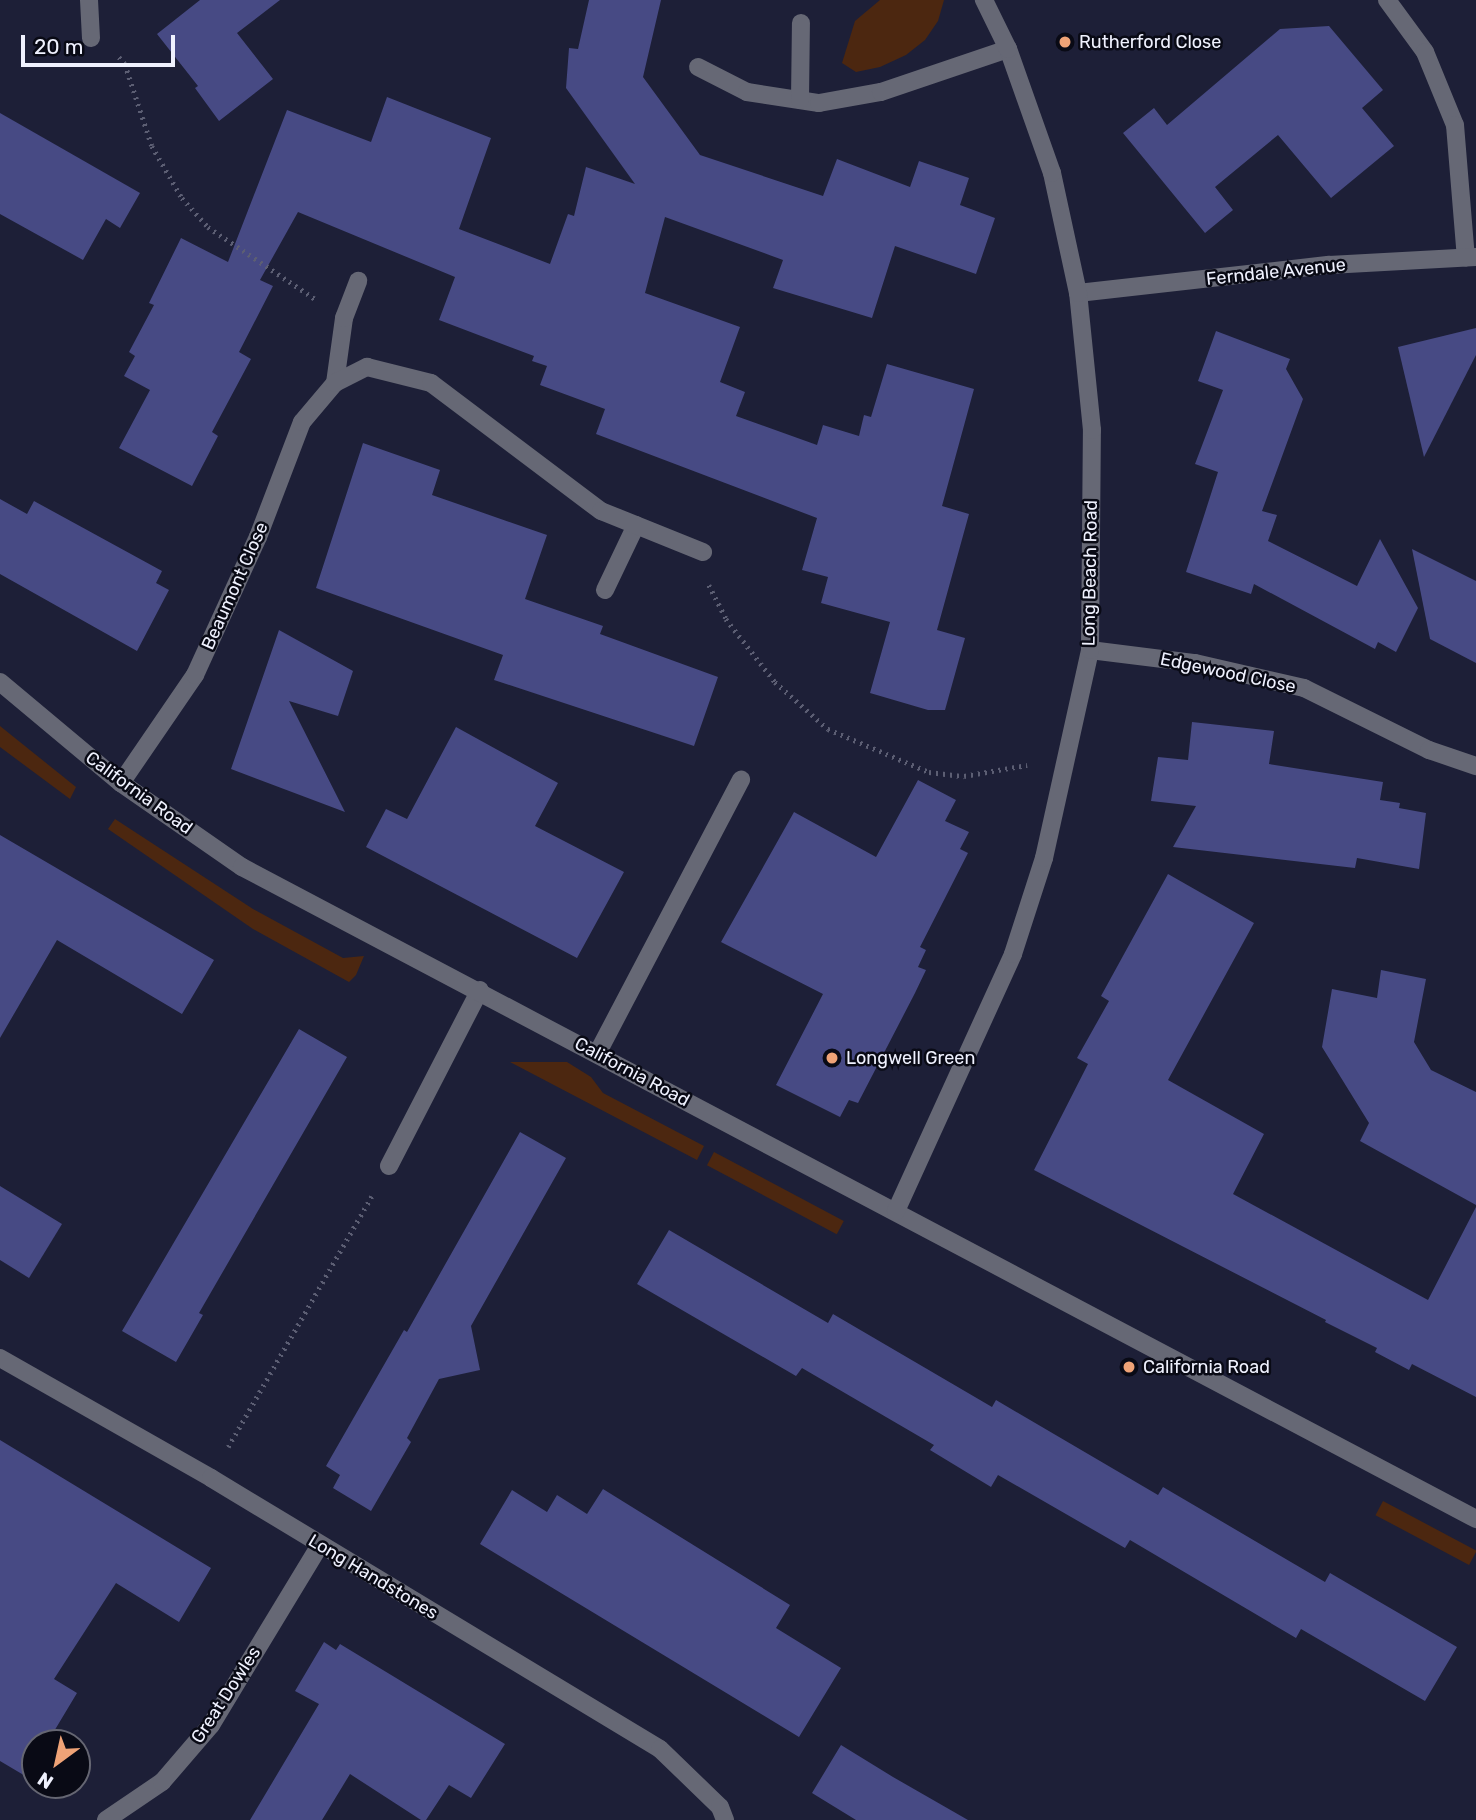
<!DOCTYPE html>
<html>
<head>
<meta charset="utf-8">
<style>
	body { margin:0 }
	#map { position:relative; width:1476px; height:1820px; overflow:hidden; background:#1d1f37; font-family:Rubik,sans-serif }
	div>[style] { position:absolute }
	.green>* { inset:0; background:#4c2710; transform-origin:0 0 }
	.building>* { inset:0; background:#474a84 }
	.path>* { height:4.5px; margin-top:-2.25px; transform-origin:0; background:repeating-linear-gradient(90deg,#5c5e73 0 2px,transparent 0 7px) }
	.service>* { height:18px; margin:-9px; padding:0 9px; transform-origin:9px; border-radius:9px; background:#666875 }
	.minor>* { height:18px; margin:-9px; padding:0 9px; transform-origin:9px; border-radius:9px; background:#666875 }
	.tertiary>* { height:18px; margin:-9px; padding:0 9px; transform-origin:9px; border-radius:9px; background:#666875 }
	.dots>* { width:19px; height:19px; translate:-50% -50%; box-sizing:border-box; border:4px solid #090a15; border-radius:50% }
	span { translate:-50% -50%; white-space:nowrap; text-align:center; line-height:1.15; -webkit-text-stroke:5px #090a15; paint-order:stroke }
	.poi-label { font-size:18px; color:#eff1fe }
	.left { translate:0 -50%; text-align:left }
	.street-label { font-size:18px; color:#eff1fe }
	.north { position:absolute; left:21px; top:1729px; width:70px; height:70px; box-sizing:border-box; background:#090a15; border:2px solid #656672; border-radius:50%; rotate:213deg; font-size:19px; font-weight:700; line-height:28px; text-align:center; color:#eff1fe }
	.north::after { content:''; display:block; margin:auto; width:24px; height:32px; background:#efa377; clip-path:polygon(50% 0,100% 100%,50% 72%,0 100%) }
	.scale { position:absolute; left:21px; top:35px; width:154px; height:32px; box-sizing:border-box; border:4px solid #eff1fe; border-top:0; padding-left:9px; font-size:21px; line-height:24px; white-space:nowrap; color:#eff1fe; -webkit-text-stroke:5px #090a15; paint-order:stroke }
</style>
</head>
<body>
<div id="map">
	<div class="green">
		<div style="clip-path:polygon(880px 0,944px 0,938px 21px,925px 40px,906px 55px,880px 67px,856px 72px,842px 63px,855px 21px)"></div>
		<div style="clip-path:polygon(0 726px,76px 787px,70px 799px,0 747px)"></div>
		<div style="clip-path:polygon(115px 819px,253px 909px,343px 958px,364px 956px,356px 975px,349px 982px,253px 929px,108px 829px)"></div>
		<div style="clip-path:polygon(510px 1062px,567px 1062px,591px 1077px,603px 1093px,704px 1146px,697px 1160px)"></div>
		<div style="left:714px;top:1152px;width:147px;height:15px;rotate:28deg"></div>
		<div style="left:1383px;top:1501px;width:106px;height:16px;rotate:28deg"></div>
	</div>
	<div class="building">
		<div style="clip-path:polygon(200px 0,280px 0,237px 33px,273px 79px,219px 121px,195px 88px,198px 86px,157px 34px)"></div>
		<div style="clip-path:polygon(589px 0,661px 0,643px 77px,700px 155px,823px 196px,837px 159px,910px 187px,919px 161px,969px 178px,960px 205px,995px 218px,976px 274px,895px 246px,872px 318px,773px 288px,783px 260px,665px 217px,645px 293px,740px 327px,720px 382px,745px 392px,736px 416px,817px 445px,823px 425px,859px 436px,864px 415px,871px 417px,887px 364px,974px 389px,942px 506px,969px 514px,937px 630px,965px 638px,945px 710px,928px 710px,870px 693px,890px 622px,821px 603px,828px 577px,802px 570px,817px 518px,596px 434px,605px 409px,540px 385px,547px 366px,532px 361px,534px 356px,439px 320px,455px 277px,298px 212px,260px 280px,273px 286px,239px 352px,251px 359px,212px 432px,218px 436px,192px 486px,119px 448px,150px 390px,124px 376px,135px 356px,129px 352px,154px 305px,149px 303px,181px 238px,228px 262px,287px 110px,371px 142px,387px 97px,491px 138px,459px 229px,550px 264px,568px 214px,574px 216px,586px 167px,635px 184px,566px 88px,569px 48px,578px 49px)"></div>
		<div style="clip-path:polygon(1329px 26px,1383px 90px,1362px 108px,1394px 146px,1331px 198px,1278px 135px,1215px 187px,1233px 210px,1205px 233px,1123px 133px,1154px 108px,1167px 125px,1280px 29px)"></div>
		<div style="clip-path:polygon(0 113px,140px 193px,120px 228px,106px 219px,83px 260px,0 214px)"></div>
		<div style="clip-path:polygon(1476px 328px,1476px 355px,1424px 457px,1398px 347px)"></div>
		<div style="clip-path:polygon(1216px 331px,1290px 359px,1286px 369px,1303px 399px,1262px 511px,1277px 515px,1268px 541px,1357px 586px,1380px 539px,1418px 608px,1396px 652px,1378px 642px,1375px 649px,1254px 584px,1251px 594px,1186px 572px,1218px 472px,1195px 464px,1223px 390px,1198px 381px)"></div>
		<div style="clip-path:polygon(363px 443px,440px 470px,432px 495px,547px 535px,525px 599px,603px 626px,600px 634px,718px 677px,694px 746px,494px 680px,503px 655px,316px 588px)"></div>
		<div style="clip-path:polygon(0 499px,27px 514px,34px 501px,162px 571px,156px 583px,169px 590px,137px 651px,0 574px)"></div>
		<div style="clip-path:polygon(1412px 549px,1476px 581px,1476px 663px,1430px 639px)"></div>
		<div style="clip-path:polygon(279px 630px,353px 671px,338px 716px,289px 701px,345px 812px,231px 769px)"></div>
		<div style="clip-path:polygon(1192px 722px,1274px 731px,1269px 764px,1383px 782px,1380px 800px,1400px 803px,1399px 808px,1426px 813px,1419px 869px,1357px 858px,1355px 868px,1173px 847px,1196px 806px,1151px 801px,1158px 757px,1188px 760px)"></div>
		<div style="clip-path:polygon(456px 727px,558px 783px,535px 826px,624px 872px,577px 958px,366px 847px,386px 809px,407px 819px)"></div>
		<div style="clip-path:polygon(918px 780px,956px 800px,945px 821px,969px 832px,960px 849px,968px 853px,920px 947px,926px 950px,918px 967px,926px 970px,915px 993px,858px 1103px,849px 1100px,840px 1117px,776px 1085px,823px 994px,721px 942px,794px 812px,876px 857px)"></div>
		<div style="clip-path:polygon(0 835px,214px 960px,182px 1014px,57px 940px,0 1038px)"></div>
		<div style="clip-path:polygon(1168px 874px,1254px 923px,1168px 1080px,1264px 1134px,1233px 1194px,1428px 1300px,1476px 1207px,1476px 1397px,1412px 1364px,1409px 1370px,1375px 1352px,1377px 1348px,1325px 1322px,1326px 1320px,1034px 1170px,1088px 1064px,1077px 1058px,1109px 1001px,1101px 996px)"></div>
		<div style="clip-path:polygon(1381px 970px,1426px 979px,1414px 1042px,1431px 1070px,1476px 1092px,1476px 1205px,1360px 1141px,1369px 1123px,1322px 1047px,1332px 989px,1377px 998px)"></div>
		<div style="clip-path:polygon(299px 1029px,347px 1057px,199px 1313px,203px 1315px,176px 1362px,122px 1331px)"></div>
		<div style="clip-path:polygon(520px 1132px,566px 1158px,471px 1326px,480px 1370px,439px 1379px,407px 1438px,411px 1442px,371px 1511px,333px 1488px,340px 1475px,326px 1466px,404px 1330px,407px 1332px)"></div>
		<div style="clip-path:polygon(0 1186px,62px 1224px,29px 1278px,0 1260px)"></div>
		<div style="clip-path:polygon(669px 1230px,828px 1323px,833px 1314px,992px 1407px,996px 1400px,1158px 1495px,1163px 1487px,1325px 1582px,1330px 1573px,1457px 1647px,1425px 1701px,1301px 1629px,1296px 1638px,1130px 1540px,1125px 1548px,998px 1475px,991px 1487px,930px 1450px,934px 1445px,802px 1368px,796px 1376px,637px 1284px)"></div>
		<div style="clip-path:polygon(0 1440px,211px 1568px,179px 1622px,116px 1583px,54px 1679px,77px 1693px,47px 1743px,35px 1743px,35px 1763px,27px 1777px,0 1761px)"></div>
		<div style="clip-path:polygon(603px 1489px,790px 1605px,776px 1628px,841px 1668px,799px 1737px,480px 1544px,512px 1490px,547px 1512px,557px 1495px,587px 1514px)"></div>
		<div style="clip-path:polygon(324px 1642px,336px 1650px,340px 1644px,505px 1744px,471px 1798px,449px 1785px,426px 1820px,421px 1820px,350px 1774px,322px 1820px,250px 1820px,319px 1704px,295px 1691px)"></div>
		<div style="clip-path:polygon(841px 1745px,893px 1777px,968px 1820px,856px 1820px,812px 1793px)"></div>
	</div>
	<div class="path">
		<div style="left:119px;top:57px;width:9px;rotate:49deg"></div>
		<div style="left:125px;top:64px;width:86px;rotate:71.8deg"></div>
		<div style="left:152px;top:146px;width:60px;rotate:60deg"></div>
		<div style="left:182px;top:198px;width:39px;rotate:48deg"></div>
		<div style="left:208px;top:227px;width:129px;rotate:33.9deg"></div>
		<div style="left:709px;top:585px;width:38px;rotate:63deg"></div>
		<div style="left:726px;top:619px;width:80px;rotate:52.1deg"></div>
		<div style="left:775px;top:682px;width:71px;rotate:41.6deg"></div>
		<div style="left:828px;top:729px;width:110px;rotate:23.1deg"></div>
		<div style="left:929px;top:772px;width:35px;rotate:7deg"></div>
		<div style="left:964px;top:776px;width:64px;rotate:-9.9deg"></div>
		<div style="left:228px;top:1447px;width:289px;rotate:-60.2deg"></div>
	</div>
	<div class="service">
		<div style="left:597px;top:1054px;width:310px;rotate:-62.3deg"></div>
		<div style="left:389px;top:1166px;width:198px;rotate:-62.7deg"></div>
	</div>
	<div class="minor">
		<div style="left:89px;top:0;width:38px;rotate:87deg"></div>
		<div style="left:1387px;top:0;width:64px;rotate:53.8deg"></div>
		<div style="left:1425px;top:52px;width:79px;rotate:67.7deg"></div>
		<div style="left:1455px;top:125px;width:133px;rotate:85.3deg"></div>
		<div style="left:698px;top:67px;width:55px;rotate:27deg"></div>
		<div style="left:747px;top:92px;width:73px;rotate:8.7deg"></div>
		<div style="left:819px;top:103px;width:63px;rotate:-10.1deg"></div>
		<div style="left:881px;top:92px;width:134px;rotate:-18.7deg"></div>
		<div style="left:800px;top:100px;width:77px;rotate:-89.3deg"></div>
		<div style="left:1078px;top:293px;width:253px;rotate:-6.4deg"></div>
		<div style="left:1329px;top:265px;width:147px;rotate:-3.1deg"></div>
		<div style="left:335px;top:383px;width:66px;rotate:-82.1deg"></div>
		<div style="left:344px;top:318px;width:40px;rotate:-69deg"></div>
		<div style="left:605px;top:590px;width:72px;rotate:-64.5deg"></div>
		<div style="left:1090px;top:650px;width:106px;rotate:7.1deg"></div>
		<div style="left:1195px;top:663px;width:112px;rotate:12.9deg"></div>
		<div style="left:1304px;top:688px;width:140px;rotate:26.4deg"></div>
		<div style="left:1429px;top:750px;width:50px;rotate:18.8deg"></div>
		<div style="left:121px;top:783px;width:131px;rotate:-55.6deg"></div>
		<div style="left:195px;top:675px;width:152px;rotate:-65.5deg"></div>
		<div style="left:258px;top:537px;width:123px;rotate:-69.1deg"></div>
		<div style="left:302px;top:422px;width:51px;rotate:-49.8deg"></div>
		<div style="left:335px;top:383px;width:36px;rotate:-27deg"></div>
		<div style="left:367px;top:367px;width:66px;rotate:14deg"></div>
		<div style="left:431px;top:383px;width:213px;rotate:37deg"></div>
		<div style="left:601px;top:511px;width:110px;rotate:21.9deg"></div>
		<div style="left:0;top:1358px;width:243px;rotate:29.6deg"></div>
		<div style="left:211px;top:1478px;width:524px;rotate:31.11deg"></div>
		<div style="left:660px;top:1749px;width:83px;rotate:44deg"></div>
		<div style="left:720px;top:1807px;width:14px;rotate:69deg"></div>
		<div style="left:106px;top:1820px;width:68px;rotate:-34.2deg"></div>
		<div style="left:162px;top:1782px;width:75px;rotate:-49.3deg"></div>
		<div style="left:211px;top:1725px;width:210px;rotate:-58.8deg"></div>
	</div>
	<div class="tertiary">
		<div style="left:0;top:682px;width:158px;rotate:39.9deg"></div>
		<div style="left:121px;top:783px;width:147px;rotate:34.8deg"></div>
		<div style="left:242px;top:867px;width:1396px;rotate:27.85deg"></div>
		<div style="left:896px;top:1211px;width:282px;rotate:-65.5deg"></div>
		<div style="left:1013px;top:954px;width:101px;rotate:-72.1deg"></div>
		<div style="left:1044px;top:858px;width:213px;rotate:-77.5deg"></div>
		<div style="left:1090px;top:650px;width:220px;rotate:-89.5deg"></div>
		<div style="left:1092px;top:430px;width:138px;rotate:-95.8deg"></div>
		<div style="left:1078px;top:293px;width:123px;rotate:-102.2deg"></div>
		<div style="left:1052px;top:173px;width:132px;rotate:-109.5deg"></div>
		<div style="left:1008px;top:49px;width:55px;rotate:-116.1deg"></div>
	</div>
	<div class="dots">
		<div style="left:1065px;top:42px;background:#efa377"></div>
		<div style="left:832px;top:1058px;background:#efa377"></div>
		<div style="left:1129px;top:1367px;background:#efa377"></div>
	</div>
	<div class="poi-label">
		<span class="left" style="left:1079px;top:42px">Rutherford Close</span>
		<span class="left" style="left:846px;top:1058px">Longwell Green</span>
		<span class="left" style="left:1143px;top:1367px">California Road</span>
	</div>
	<div class="street-label">
		<span style="left:1276px;top:272px;rotate:-6deg">Ferndale Avenue</span>
		<span style="left:1090px;top:573px;rotate:-89deg">Long Beach Road</span>
		<span style="left:235px;top:586px;rotate:-66deg">Beaumont Close</span>
		<span style="left:1228px;top:673px;rotate:12deg">Edgewood Close</span>
		<span style="left:139px;top:793px;rotate:36deg">California Road</span>
		<span style="left:632px;top:1072px;rotate:28deg">California Road</span>
		<span style="left:373px;top:1577px;rotate:31deg">Long Handstones</span>
		<span style="left:226px;top:1695px;rotate:-57deg">Great Dowles</span>
	</div>
	<div class="north">N</div>
	<div class="scale">20 m</div>
</div>
</body>
</html>
